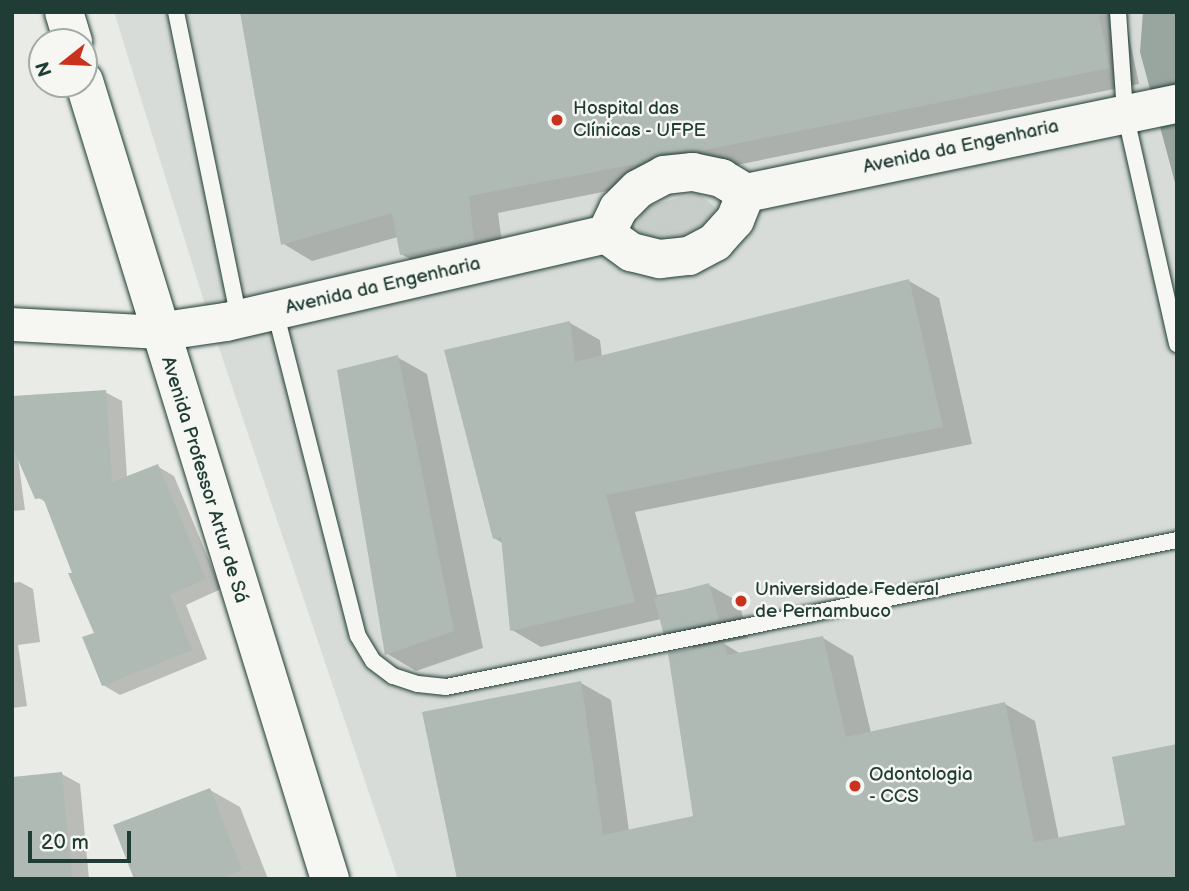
<!DOCTYPE html>
<html>
<head>
<meta charset="utf-8">
<style>
	body { margin:0 }
	#map { position:relative; width:1189px; height:891px; overflow:hidden; background:#e9ebe7; font-family:"Balsamiq Sans",sans-serif }
	div>[style] { position:absolute }
	.built>* { inset:0; background:#d8dcd8 }
	.green>* { inset:0; background:#c7cec9 }
	.water>* { inset:0; background:#99a6a0 }
	.shadow>* { inset:0; background:#0003 }
	.building>* { inset:0; background:#b0bab5; transform-origin:0 0 }
	.roads { filter:drop-shadow(0 0 2px #1f3d34) drop-shadow(0 0 2px #1f3d34) }
	.service>* { height:16px; margin:-8px; padding:0 8px; transform-origin:8px; border-radius:8px; background:#f6f6f2 }
	.minor>* { height:33px; margin:-16.5px; padding:0 16.5px; transform-origin:16.5px; border-radius:16.5px; background:#f6f6f2 }
	.tertiary>* { height:38px; margin:-19px; padding:0 19px; transform-origin:19px; border-radius:19px; background:#f6f6f2 }
	.dots>* { width:19px; height:19px; translate:-50% -50%; box-sizing:border-box; border:4px solid #f6f6f2; border-radius:50% }
	span { translate:-50% -50%; white-space:nowrap; text-align:center; line-height:1.15; -webkit-text-stroke:5px #f6f6f2; paint-order:stroke }
	.poi-label { font-size:19px; color:#1f3d34 }
	.left { translate:0 -50%; text-align:left }
	.street-label { font-size:19px; color:#1f3d34 }
	.frame { position:absolute; inset:0; border:14px solid #1f3d34; pointer-events:none }
	.north { position:absolute; left:28px; top:28px; width:70px; height:70px; box-sizing:border-box; background:#f6f6f2; border:2px solid #a0aca6; border-radius:50%; rotate:252deg; font-size:19px; font-weight:700; line-height:28px; text-align:center; color:#1f3d34 }
	.north::after { content:''; display:block; margin:auto; width:24px; height:32px; background:#c8321e; clip-path:polygon(50% 0,100% 100%,50% 72%,0 100%) }
	.scale { position:absolute; left:28px; top:831px; width:103px; height:32px; box-sizing:border-box; border:4px solid #1f3d34; border-top:0; padding-left:9px; font-size:21px; line-height:24px; white-space:nowrap; color:#1f3d34; -webkit-text-stroke:5px #f6f6f2; paint-order:stroke }
</style>
</head>
<body>
<div id="map">
	<div class="built">
		<div style="clip-path:polygon(114px 12px,1177px 12px,1177px 879px,398px 879px,211px 324px)"></div>
	</div>
	<div class="green">
		<div style="clip-path:polygon(698px 193px,715px 207px,716px 220px,700px 234px,645px 243px,637px 225px,644px 207px)"></div>
	</div>
	<div class="water">
		<div style="clip-path:polygon(1143px 12px,1175px 12px,1177px 190px,1140px 52px)"></div>
	</div>
	<div class="shadow">
		<div style="clip-path:polygon(242px 12px,1124px 12px,1139px 84px,498px 213px,504px 257px,431px 271px,401px 254px,398px 237px,312px 261px,282px 243px)"></div>
		<div style="clip-path:polygon(909px 281px,939px 298px,972px 444px,635px 512px,657px 595px,709px 585px,739px 602px,748px 638px,723px 643px,741px 654px,823px 638px,853px 656px,871px 733px,1005px 704px,1035px 721px,1059px 839px,1177px 879px,459px 879px,581px 683px,611px 700px,629px 831px,695px 818px,695px 649px,664px 632px,661px 619px,541px 647px,512px 630px,504px 544px,494px 538px,570px 323px,600px 340px,602px 357px)"></div>
		<div style="clip-path:polygon(397px 357px,427px 374px,483px 648px,416px 671px,386px 653px)"></div>
		<div style="clip-path:polygon(105px 392px,122px 401px,127px 478px,157px 466px,174px 476px,221px 589px,186px 605px,207px 659px,120px 695px,103px 685px,96px 634px,74px 574px,47px 503px,37px 497px,18px 458px,25px 510px,12px 511px,12px 402px)"></div>
		<div style="clip-path:polygon(20px 582px,33px 589px,40px 642px,18px 645px,27px 706px,12px 708px,12px 583px)"></div>
		<div style="clip-path:polygon(62px 774px,80px 784px,89px 879px,12px 879px)"></div>
		<div style="clip-path:polygon(210px 790px,240px 807px,268px 879px,136px 879px)"></div>
	</div>
	<div class="building">
		<div style="clip-path:polygon(240px 12px,1098px 12px,1110px 68px,700px 151px,661px 153px,641px 163px,469px 196px,474px 241px,400px 255px,392px 213px,281px 245px)"></div>
		<div style="clip-path:polygon(909px 279px,943px 427px,606px 495px,635px 602px,510px 631px,501px 537px,493px 539px,444px 350px,570px 321px,575px 362px)"></div>
		<div style="clip-path:polygon(398px 355px,454px 631px,385px 655px,337px 370px)"></div>
		<div style="clip-path:polygon(106px 390px,112px 482px,158px 464px,206px 579px,170px 595px,192px 650px,102px 686px,82px 637px,94px 633px,68px 573px,72px 573px,43px 498px,35px 499px,12px 446px,12px 396px)"></div>
		<div style="left:709px;top:583px;width:39px;height:57px;rotate:75deg"></div>
		<div style="clip-path:polygon(823px 636px,846px 737px,1005px 702px,1034px 842px,1125px 825px,1112px 757px,1177px 744px,1177px 879px,457px 879px,422px 712px,581px 681px,603px 835px,693px 816px,668px 653px,724px 642px,727px 655px)"></div>
		<div style="clip-path:polygon(62px 772px,72px 877px,12px 879px,12px 777px)"></div>
		<div style="clip-path:polygon(210px 788px,242px 870px,219px 879px,134px 879px,113px 825px)"></div>
	</div>
	<div class="roads">
		<div class="service">
			<div style="left:176px;top:12px;width:313px;rotate:78.4deg"></div>
			<div style="left:1118px;top:12px;width:101px;rotate:86deg"></div>
			<div style="left:1125px;top:113px;width:237px;rotate:77.3deg"></div>
			<div style="left:275px;top:311px;width:335px;rotate:75.7deg"></div>
			<div style="left:358px;top:636px;width:29px;rotate:59deg"></div>
			<div style="left:373px;top:661px;width:25px;rotate:37deg"></div>
			<div style="left:393px;top:676px;width:26px;rotate:18deg"></div>
			<div style="left:418px;top:684px;width:28px;rotate:6deg"></div>
			<div style="left:446px;top:687px;width:746px;rotate:-11.37deg"></div>
		</div>
		<div class="minor">
			<div style="left:12px;top:324px;width:146px;rotate:3.1deg"></div>
		</div>
		<div class="tertiary">
			<div style="left:64px;top:12px;width:31px;rotate:73deg"></div>
			<div style="left:84px;top:81px;width:835px;rotate:72.87deg"></div>
			<div style="left:606px;top:234px;width:28px;rotate:-64deg"></div>
			<div style="left:618px;top:209px;width:28px;rotate:-45deg"></div>
			<div style="left:638px;top:189px;width:30px;rotate:-28deg"></div>
			<div style="left:664px;top:175px;width:29px;rotate:-6deg"></div>
			<div style="left:693px;top:172px;width:29px;rotate:12deg"></div>
			<div style="left:721px;top:178px;width:29px;rotate:31deg"></div>
			<div style="left:746px;top:193px;width:440px;rotate:-11.7deg"></div>
			<div style="left:158px;top:332px;width:69px;rotate:-8.4deg"></div>
			<div style="left:226px;top:322px;width:390px;rotate:-13deg"></div>
			<div style="left:606px;top:234px;width:31px;rotate:36deg"></div>
			<div style="left:631px;top:252px;width:30px;rotate:14deg"></div>
			<div style="left:660px;top:259px;width:29px;rotate:-6deg"></div>
			<div style="left:689px;top:256px;width:30px;rotate:-28deg"></div>
			<div style="left:715px;top:242px;width:30px;rotate:-48deg"></div>
			<div style="left:735px;top:220px;width:29px;rotate:-68deg"></div>
		</div>
	</div>
	<div class="dots">
		<div style="left:557px;top:120px;background:#c8321e"></div>
		<div style="left:741px;top:601px;background:#c8321e"></div>
		<div style="left:855px;top:786px;background:#c8321e"></div>
	</div>
	<div class="poi-label">
		<span class="left" style="left:573px;top:120px">Hospital das<br>Clínicas - UFPE</span>
		<span class="left" style="left:755px;top:601px">Universidade Federal<br>de Pernambuco</span>
		<span class="left" style="left:869px;top:786px">Odontologia<br>- CCS</span>
	</div>
	<div class="street-label">
		<span style="left:961px;top:147px;rotate:-12deg">Avenida da Engenharia</span>
		<span style="left:383px;top:286px;rotate:-13deg">Avenida da Engenharia</span>
		<span style="left:204px;top:480px;rotate:73deg">Avenida Professor Artur de Sá</span>
	</div>
	<div class="frame"></div>
	<div class="north">N</div>
	<div class="scale">20 m</div>
</div>
</body>
</html>
